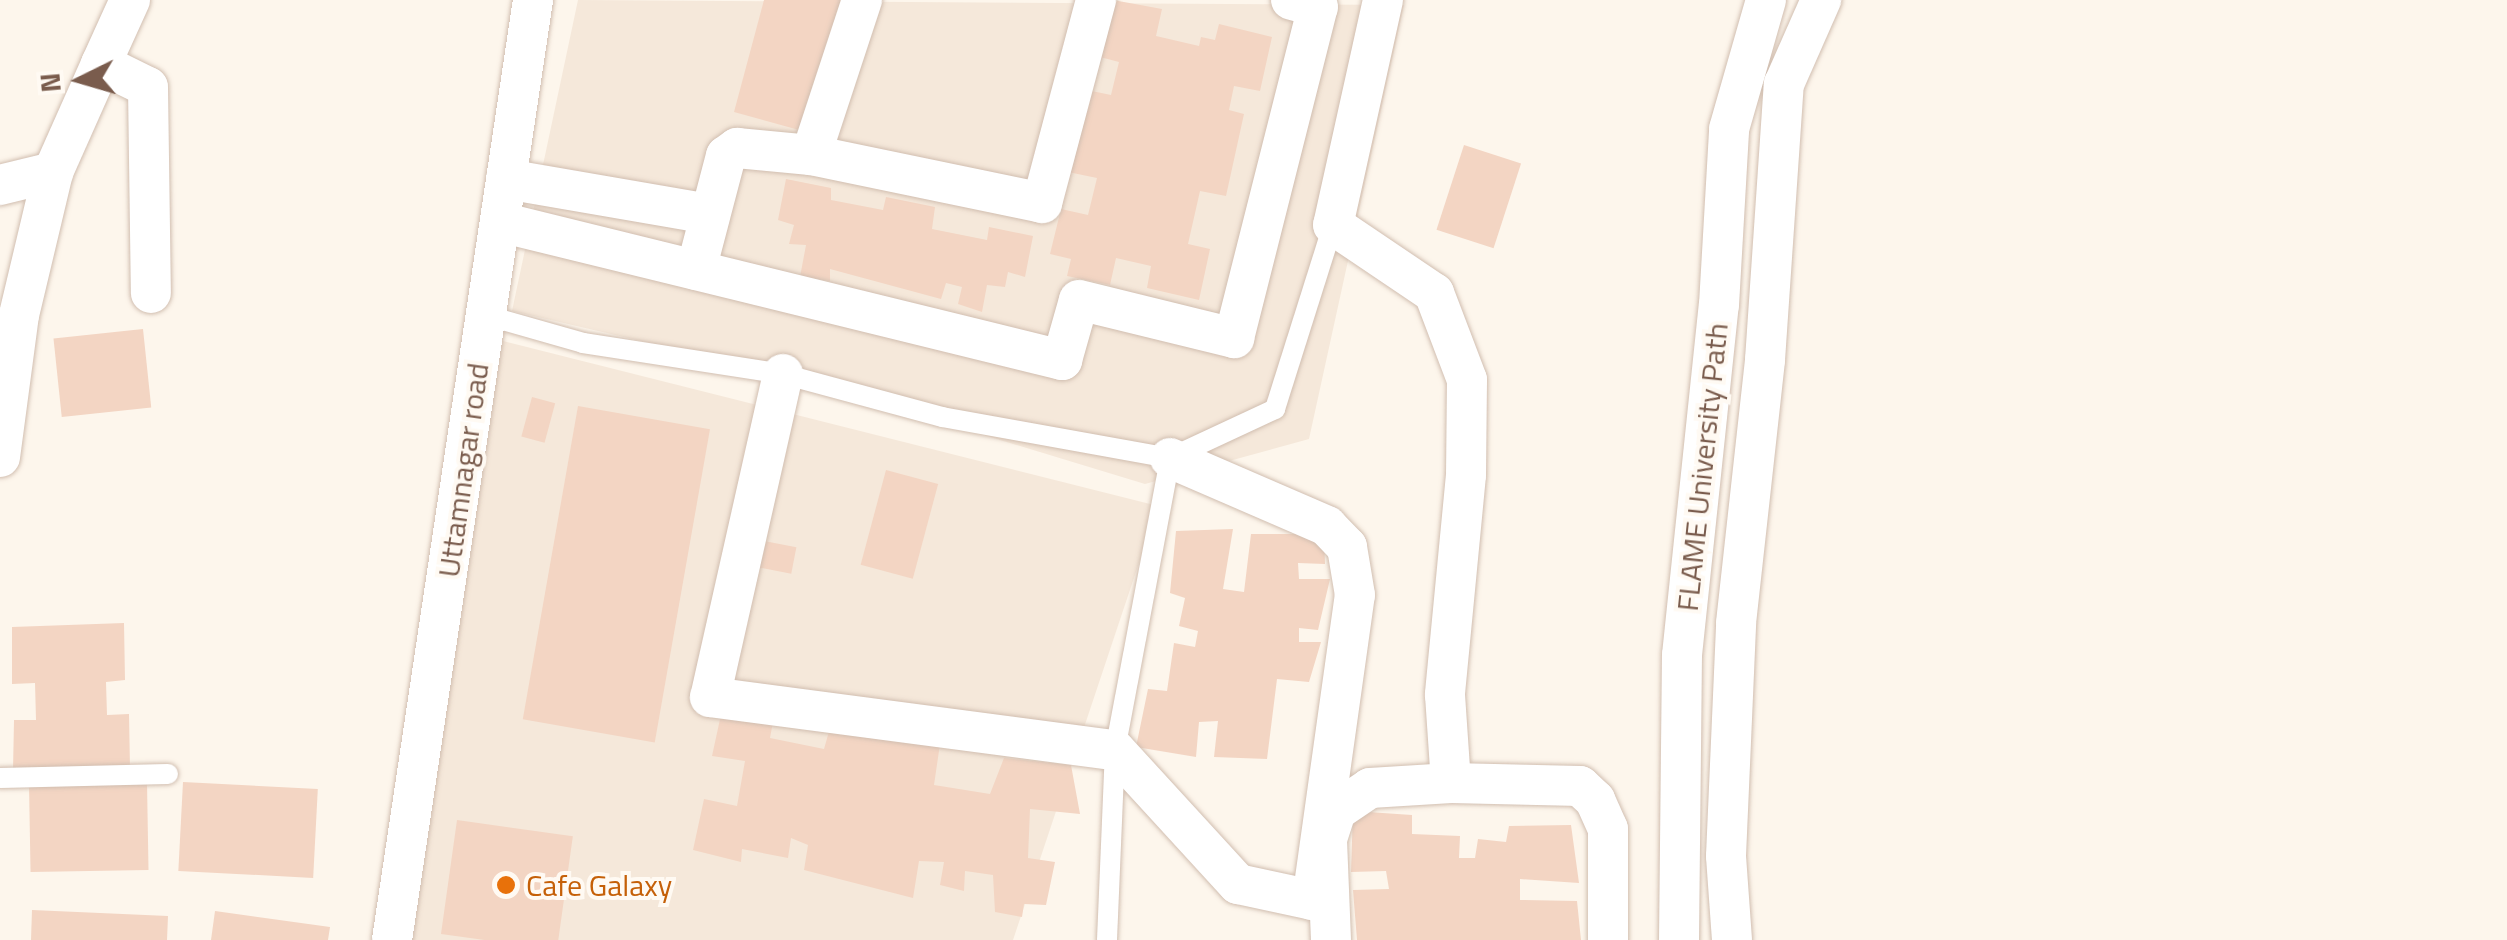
<!DOCTYPE html>
<html>
<head>
<meta charset="utf-8">
<style>
	body { margin:0 }
	#map { position:relative; width:2507px; height:940px; overflow:hidden; background:#fdf6ec; font-family:"Titillium Web",sans-serif }
	div>[style] { position:absolute }
	.residential>* { inset:0; background:#f5e8da }
	.building>* { inset:0; background:#f3d5c3; transform-origin:0 0 }
	.roads { filter:drop-shadow(0 0 2px #d1beb0) drop-shadow(0 0 2px #d1beb0) }
	.lane>* { height:20px; margin:-10px; padding:0 10px; transform-origin:10px; border-radius:10px; background:#fff }
	.street>* { height:40px; margin:-20px; padding:0 20px; transform-origin:20px; border-radius:20px; background:#fff }
	.dots>* { width:28px; height:28px; translate:-50% -50%; box-sizing:border-box; border:5px solid #fffaf3; border-radius:50% }
	span { translate:-50% -50%; white-space:nowrap; text-align:center; line-height:1.15; -webkit-text-stroke:8px #fffaf3; paint-order:stroke }
	.street-label { font-size:30px; color:#7a5c4d }
	.food-label { font-size:30px; color:#c56008 }
	.left { translate:0 -50%; text-align:left }
	.north { position:absolute; left:30px; top:30px; width:100px; height:100px; -webkit-text-stroke:8px #fffaf3; paint-order:stroke; rotate:265deg; font-size:28px; font-weight:700; line-height:40px; text-align:center; color:#7a5c4d }
	.north::after { content:''; display:block; margin:auto; width:35px; height:45px; background:#7a5c4d; clip-path:polygon(50% 0,100% 100%,50% 72%,0 100%) }
</style>
</head>
<body>
<div id="map">
	<div class="residential">
		<div style="clip-path:polygon(578px 0,1404px 5px,1309px 439px,1145px 484px,783px 374px,512px 311px)"></div>
		<div style="clip-path:polygon(483px 336px,1158px 506px,1013px 940px,392px 940px)"></div>
	</div>
	<div class="building">
		<div style="clip-path:polygon(764px 0,846px 0,810px 133px,734px 112px)"></div>
		<div style="clip-path:polygon(1113px 0,1162px 9px,1156px 36px,1199px 46px,1201px 37px,1215px 40px,1219px 24px,1272px 37px,1260px 91px,1234px 86px,1229px 110px,1244px 114px,1226px 196px,1200px 191px,1188px 244px,1210px 249px,1199px 300px,1147px 288px,1151px 266px,1116px 258px,1110px 285px,1067px 276px,1071px 259px,1050px 254px,1061px 209px,1088px 215px,1097px 178px,1068px 172px,1087px 90px,1111px 95px,1119px 62px,1100px 57px)"></div>
		<div style="left:1464px;top:145px;width:60px;height:89px;rotate:18deg"></div>
		<div style="clip-path:polygon(786px 179px,831px 188px,831px 200px,883px 210px,886px 197px,935px 207px,932px 229px,987px 240px,989px 227px,1033px 236px,1025px 277px,1008px 272px,1005px 287px,987px 285px,982px 312px,958px 304px,962px 287px,946px 283px,941px 299px,830px 269px,830px 281px,800px 277px,806px 245px,789px 244px,794px 225px,778px 220px)"></div>
		<div style="left:143px;top:329px;width:79px;height:90px;rotate:84deg"></div>
		<div style="left:532px;top:397px;width:24px;height:41px;rotate:15deg"></div>
		<div style="left:578px;top:406px;width:134px;height:318px;rotate:10deg"></div>
		<div style="left:886px;top:470px;width:54px;height:98px;rotate:15deg"></div>
		<div style="clip-path:polygon(1233px 529px,1223px 589px,1244px 592px,1251px 534px,1324px 534px,1325px 564px,1298px 563px,1299px 579px,1330px 579px,1318px 630px,1299px 628px,1299px 642px,1321px 642px,1309px 682px,1277px 679px,1267px 759px,1214px 757px,1218px 721px,1199px 722px,1196px 757px,1136px 747px,1148px 689px,1167px 691px,1174px 643px,1195px 647px,1198px 631px,1179px 626px,1185px 598px,1170px 593px,1176px 531px)"></div>
		<div style="left:764px;top:541px;width:33px;height:27px;rotate:11deg"></div>
		<div style="clip-path:polygon(124px 623px,125px 680px,106px 682px,107px 715px,129px 714px,130px 768px,13px 771px,14px 720px,36px 720px,35px 683px,12px 684px,12px 627px)"></div>
		<div style="clip-path:polygon(722px 710px,775px 711px,770px 738px,824px 749px,830px 728px,940px 744px,934px 785px,990px 794px,1004px 758px,1071px 765px,1080px 814px,1030px 809px,1028px 858px,1055px 862px,1046px 905px,1024px 904px,1022px 917px,995px 912px,993px 875px,965px 871px,964px 891px,940px 885px,944px 862px,919px 861px,913px 898px,804px 870px,808px 845px,791px 838px,788px 858px,742px 849px,741px 862px,693px 850px,704px 799px,737px 806px,745px 761px,712px 756px)"></div>
		<div style="left:183px;top:782px;width:135px;height:89px;rotate:3deg"></div>
		<div style="left:147px;top:783px;width:87px;height:118px;rotate:89deg"></div>
		<div style="clip-path:polygon(1353px 811px,1412px 815px,1412px 834px,1460px 836px,1459px 858px,1475px 858px,1478px 839px,1506px 842px,1509px 826px,1571px 825px,1579px 883px,1520px 879px,1520px 900px,1577px 901px,1581px 940px,1357px 940px,1353px 890px,1389px 889px,1386px 871px,1351px 872px)"></div>
		<div style="left:457px;top:820px;width:117px;height:115px;rotate:8deg"></div>
		<div style="clip-path:polygon(32px 910px,168px 916px,167px 940px,31px 940px)"></div>
		<div style="clip-path:polygon(215px 911px,330px 927px,328px 940px,211px 940px)"></div>
	</div>
	<div class="roads">
		<div class="lane">
			<div style="left:485px;top:315px;width:102px;rotate:15.9deg"></div>
			<div style="left:583px;top:343px;width:202px;rotate:8.8deg"></div>
			<div style="left:783px;top:374px;width:165px;rotate:15.1deg"></div>
			<div style="left:942px;top:417px;width:232px;rotate:10.2deg"></div>
			<div style="left:1170px;top:458px;width:116px;rotate:-25deg"></div>
			<div style="left:1275px;top:409px;width:193px;rotate:-72.5deg"></div>
			<div style="left:0;top:778px;width:168px;rotate:-1.4deg"></div>
			<div style="left:1107px;top:940px;width:190px;rotate:-87.6deg"></div>
			<div style="left:1115px;top:750px;width:297px;rotate:-79.3deg"></div>
		</div>
		<div class="street">
			<div style="left:130px;top:0;width:70px;rotate:114.4deg"></div>
			<div style="left:101px;top:64px;width:52px;rotate:26.1deg"></div>
			<div style="left:148px;top:87px;width:206px;rotate:89.2deg"></div>
			<div style="left:1383px;top:0;width:230px;rotate:102.5deg"></div>
			<div style="left:1333px;top:225px;width:122px;rotate:34deg"></div>
			<div style="left:1434px;top:293px;width:93px;rotate:69.2deg"></div>
			<div style="left:1467px;top:380px;width:95px;rotate:90.6deg"></div>
			<div style="left:1466px;top:475px;width:221px;rotate:95.5deg"></div>
			<div style="left:1445px;top:695px;width:88px;rotate:86.1deg"></div>
			<div style="left:811px;top:155px;width:236px;rotate:11.7deg"></div>
			<div style="left:1042px;top:203px;width:210px;rotate:-75.1deg"></div>
			<div style="left:506px;top:179px;width:206px;rotate:9.8deg"></div>
			<div style="left:0;top:185px;width:55px;rotate:-13.8deg"></div>
			<div style="left:500px;top:222px;width:579px;rotate:13.8deg"></div>
			<div style="left:1062px;top:360px;width:62px;rotate:-74.2deg"></div>
			<div style="left:1079px;top:300px;width:160px;rotate:13.8deg"></div>
			<div style="left:1234px;top:338px;width:341px;rotate:-75.8deg"></div>
			<div style="left:1318px;top:7px;width:28px;rotate:-165deg"></div>
			<div style="left:696px;top:270px;width:118px;rotate:-75.3deg"></div>
			<div style="left:726px;top:156px;width:14px;rotate:-36deg"></div>
			<div style="left:737px;top:148px;width:74px;rotate:5.4deg"></div>
			<div style="left:811px;top:155px;width:163px;rotate:-71.8deg"></div>
			<div style="left:783px;top:374px;width:331px;rotate:102.7deg"></div>
			<div style="left:710px;top:697px;width:408px;rotate:7.5deg"></div>
			<div style="left:1115px;top:750px;width:182px;rotate:47.5deg"></div>
			<div style="left:1238px;top:884px;width:76px;rotate:12.2deg"></div>
			<div style="left:1312px;top:900px;width:308px;rotate:-82deg"></div>
			<div style="left:1355px;top:595px;width:49px;rotate:-99.5deg"></div>
			<div style="left:1347px;top:547px;width:29px;rotate:-134deg"></div>
			<div style="left:1327px;top:526px;width:171px;rotate:-156.6deg"></div>
			<div style="left:0;top:457px;width:143px;rotate:-82.4deg"></div>
			<div style="left:19px;top:315px;width:147px;rotate:-76.6deg"></div>
			<div style="left:53px;top:172px;width:118px;rotate:-66deg"></div>
			<div style="left:392px;top:940px;width:951px;rotate:-81.47deg"></div>
			<div style="left:1331px;top:940px;width:101px;rotate:-92.3deg"></div>
			<div style="left:1327px;top:839px;width:29px;rotate:-72deg"></div>
			<div style="left:1336px;top:811px;width:41px;rotate:-34.1deg"></div>
			<div style="left:1370px;top:788px;width:81px;rotate:-3.5deg"></div>
			<div style="left:1451px;top:783px;width:129px;rotate:1.3deg"></div>
			<div style="left:1580px;top:786px;width:21px;rotate:43deg"></div>
			<div style="left:1595px;top:800px;width:32px;rotate:66deg"></div>
			<div style="left:1608px;top:829px;width:111px;rotate:90deg"></div>
			<div style="left:1679px;top:940px;width:285px;rotate:-89.4deg"></div>
			<div style="left:1682px;top:655px;width:352px;rotate:-84deg"></div>
			<div style="left:1719px;top:305px;width:176px;rotate:-86.7deg"></div>
			<div style="left:1729px;top:129px;width:134px;rotate:-74deg"></div>
			<div style="left:1732px;top:940px;width:84px;rotate:-94.1deg"></div>
			<div style="left:1726px;top:856px;width:233px;rotate:-87.5deg"></div>
			<div style="left:1736px;top:623px;width:265px;rotate:-83.7deg"></div>
			<div style="left:1765px;top:360px;width:277px;rotate:-86.1deg"></div>
			<div style="left:1784px;top:84px;width:92px;rotate:-66.2deg"></div>
		</div>
	</div>
	<div class="dots">
		<div style="left:506px;top:885px;background:#e8710a"></div>
	</div>
	<div class="street-label">
		<span style="left:1702px;top:467px;rotate:-84deg">FLAME University Path</span>
		<span style="left:463px;top:470px;rotate:-82deg">Uttamnagar road</span>
	</div>
	<div class="food-label">
		<span class="left" style="left:526px;top:885px">Cafe Galaxy</span>
	</div>
	<div class="north">N</div>
</div>
</body>
</html>
